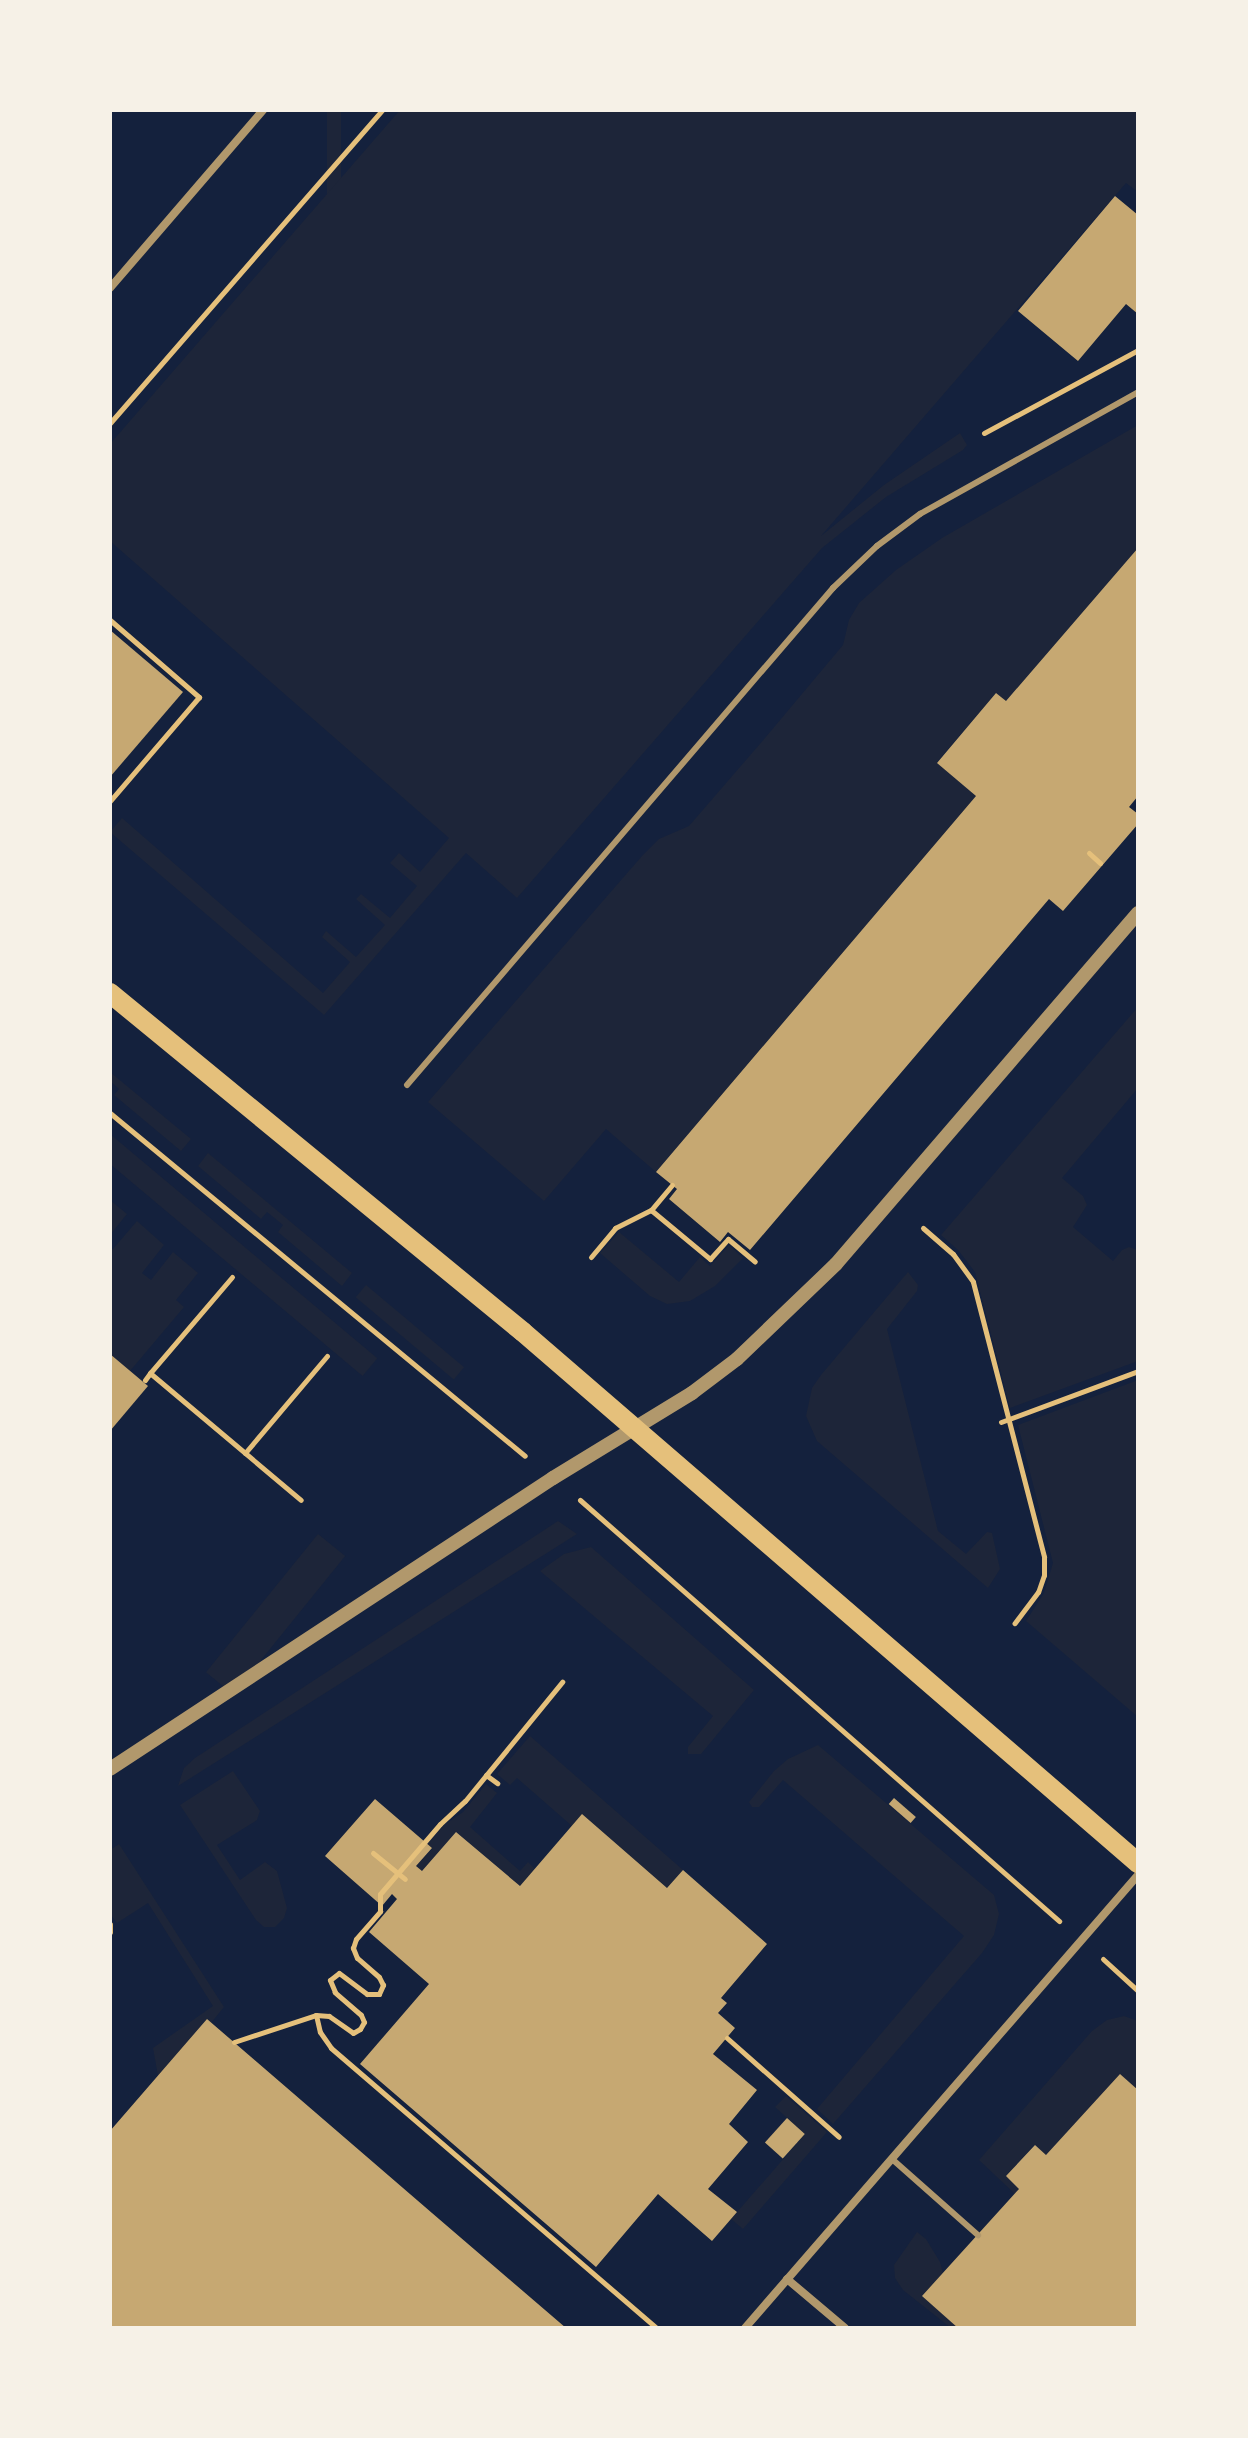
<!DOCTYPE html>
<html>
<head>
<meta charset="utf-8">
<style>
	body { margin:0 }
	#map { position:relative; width:1248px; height:2438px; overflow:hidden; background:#14213d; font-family:Rubik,sans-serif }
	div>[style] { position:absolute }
	.green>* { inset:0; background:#1d2539; transform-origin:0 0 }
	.building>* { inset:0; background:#c6a872; transform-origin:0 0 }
	.path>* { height:5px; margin:-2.5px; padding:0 2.5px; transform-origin:2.5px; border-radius:2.5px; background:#e5c07b }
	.service>* { height:6px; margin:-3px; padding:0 3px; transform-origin:3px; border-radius:3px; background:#b1986c }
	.minor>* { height:8px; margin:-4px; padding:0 4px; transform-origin:4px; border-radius:4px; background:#b1986c }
	.tertiary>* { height:14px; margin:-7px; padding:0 7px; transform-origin:7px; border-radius:7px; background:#b1986c }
	.primary>* { height:20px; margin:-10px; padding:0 10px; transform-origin:10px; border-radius:10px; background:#e5c07b }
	span { translate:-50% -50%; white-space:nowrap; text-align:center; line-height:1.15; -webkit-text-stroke:6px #f6f1e7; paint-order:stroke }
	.frame { position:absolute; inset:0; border:112px solid #f6f1e7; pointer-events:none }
</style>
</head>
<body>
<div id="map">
	<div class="green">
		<div style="left:327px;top:110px;width:14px;height:331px"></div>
		<div style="clip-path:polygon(400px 110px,1138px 110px,1138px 192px,1126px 183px,821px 536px,884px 485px,960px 433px,967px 445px,963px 450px,886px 497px,822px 548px,517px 898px,466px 853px,324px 1015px,110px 832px,122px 818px,323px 993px,350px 962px,322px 937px,326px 931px,356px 957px,385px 925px,356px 899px,361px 894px,390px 918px,417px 886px,390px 863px,399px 853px,420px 872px,449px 838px,110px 541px,110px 444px)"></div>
		<div style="clip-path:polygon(1138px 425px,1138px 548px,1006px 701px,996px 693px,937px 762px,976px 796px,656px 1172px,606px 1129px,544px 1201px,428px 1102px,642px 856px,659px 839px,689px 826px,765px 738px,843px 645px,849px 620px,859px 603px,896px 570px,942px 538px)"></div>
		<div style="clip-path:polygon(1138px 1007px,1138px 1088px,1062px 1178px,1083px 1196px,1087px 1205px,1073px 1227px,1113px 1261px,1122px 1250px,1129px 1247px,1138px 1250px,1138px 1361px,1010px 1408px,975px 1272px,958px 1250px,941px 1235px)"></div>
		<div style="clip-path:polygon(110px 1072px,191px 1139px,181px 1151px,114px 1095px,119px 1089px,110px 1081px)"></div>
		<div style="left:110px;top:1134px;width:349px;height:23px;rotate:40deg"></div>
		<div style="clip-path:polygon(208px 1153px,352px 1273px,342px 1286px,278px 1232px,283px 1225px,267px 1212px,261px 1219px,198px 1166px)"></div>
		<div style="clip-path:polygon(110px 1200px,127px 1214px,110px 1235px)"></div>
		<div style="clip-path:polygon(137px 1221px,164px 1245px,142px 1273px,151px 1280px,173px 1252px,198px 1273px,176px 1300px,184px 1307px,130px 1371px,110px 1354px,110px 1248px,113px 1249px)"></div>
		<div style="clip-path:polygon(619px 1232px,679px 1282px,700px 1257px,710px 1266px,729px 1245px,743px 1258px,715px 1286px,690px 1301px,667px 1304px,650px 1296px,600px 1253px)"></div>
		<div style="clip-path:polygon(908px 1272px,918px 1285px,917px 1291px,887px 1329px,938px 1531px,966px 1554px,987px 1532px,992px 1533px,1000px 1569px,988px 1588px,817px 1441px,806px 1416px,812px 1388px,821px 1375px)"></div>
		<div style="left:366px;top:1285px;width:128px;height:16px;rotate:40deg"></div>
		<div style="clip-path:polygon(1138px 1380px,1138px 1717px,1026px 1621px,1044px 1593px,1053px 1563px,1018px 1425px)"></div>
		<div style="clip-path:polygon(558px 1521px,577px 1534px,178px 1786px,184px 1768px,195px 1758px)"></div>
		<div style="left:318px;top:1534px;width:35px;height:178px;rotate:39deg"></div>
		<div style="clip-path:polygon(591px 1547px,754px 1690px,701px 1754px,688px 1754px,688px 1747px,713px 1716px,540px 1571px,564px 1554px)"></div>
		<div style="clip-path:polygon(530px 1736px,683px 1870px,667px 1888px,582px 1815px,572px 1826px,517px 1778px,510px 1785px,497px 1774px)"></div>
		<div style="clip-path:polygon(818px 1745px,994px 1895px,999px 1914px,994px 1935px,982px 1953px,833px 2124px,817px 2109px,964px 1936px,783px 1780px,759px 1807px,752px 1807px,749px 1802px,774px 1771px,788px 1759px)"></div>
		<div style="clip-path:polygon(233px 1771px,260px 1811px,257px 1820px,217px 1845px,240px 1880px,265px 1862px,277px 1871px,287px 1908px,284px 1918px,275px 1927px,264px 1927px,256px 1920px,180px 1805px)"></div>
		<div style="clip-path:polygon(486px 1784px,497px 1793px,470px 1827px,520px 1871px,528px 1862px,535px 1869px,520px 1886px,456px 1832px,422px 1871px,416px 1866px,432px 1849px,427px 1845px,444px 1825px,463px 1812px)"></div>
		<div style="clip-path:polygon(119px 1844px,224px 2007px,211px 2023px,207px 2019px,158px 2076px,153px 2048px,213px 2006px,148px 1903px,117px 1923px,110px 1914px,110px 1850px)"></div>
		<div style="clip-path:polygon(1124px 2016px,1138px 2021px,1138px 2090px,1120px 2074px,1046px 2155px,1034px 2145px,1006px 2176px,1019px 2189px,1015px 2194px,979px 2160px,1092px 2031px,1107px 2020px)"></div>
		<div style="clip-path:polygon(786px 2096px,827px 2132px,743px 2229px,731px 2219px,805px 2134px,775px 2107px)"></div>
		<div style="clip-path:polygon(917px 2232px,926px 2239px,940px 2262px,958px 2328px,951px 2328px,903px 2290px,895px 2278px,894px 2265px)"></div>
	</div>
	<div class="building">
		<div style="clip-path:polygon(1115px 196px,1138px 215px,1138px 314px,1126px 304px,1078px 361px,1018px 311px)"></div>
		<div style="clip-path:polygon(1138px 548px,1138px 796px,1129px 807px,1138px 814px,1138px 824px,1063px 911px,1049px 899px,750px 1250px,728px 1232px,720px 1242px,669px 1199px,677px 1189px,656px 1172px,976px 796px,937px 763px,996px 693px,1006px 701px)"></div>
		<div style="clip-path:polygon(110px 630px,183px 692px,110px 777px)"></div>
		<div style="clip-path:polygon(110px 1354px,148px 1386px,110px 1431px)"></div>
		<div style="left:894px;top:1798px;width:29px;height:8px;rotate:41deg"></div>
		<div style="clip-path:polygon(375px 1799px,432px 1848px,416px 1866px,422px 1871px,456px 1832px,520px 1886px,582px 1814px,667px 1888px,683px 1870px,767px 1944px,721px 1998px,727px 2003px,718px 2013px,735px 2028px,713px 2054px,757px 2090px,729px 2124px,748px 2142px,708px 2189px,737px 2212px,712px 2241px,658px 2194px,596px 2267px,360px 2064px,429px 1984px,369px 1932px,397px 1899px,392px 1894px,382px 1906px,325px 1856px)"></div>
		<div style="clip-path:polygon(207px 2019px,432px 2213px,566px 2328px,110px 2328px,110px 2131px)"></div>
		<div style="clip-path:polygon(1120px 2074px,1138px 2090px,1138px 2328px,958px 2328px,922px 2296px,1019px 2189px,1006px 2176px,1035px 2145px,1046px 2155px)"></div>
		<div style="left:787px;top:2118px;width:24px;height:33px;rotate:42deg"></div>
	</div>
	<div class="path">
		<div style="left:110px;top:423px;width:415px;rotate:-49deg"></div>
		<div style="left:984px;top:433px;width:175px;rotate:-28.3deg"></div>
		<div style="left:110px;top:620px;width:118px;rotate:40.9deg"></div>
		<div style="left:199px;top:697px;width:137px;rotate:130.6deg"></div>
		<div style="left:1089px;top:853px;width:15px;rotate:42deg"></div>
		<div style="left:110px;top:1113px;width:538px;rotate:39.57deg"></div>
		<div style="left:672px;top:1185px;width:33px;rotate:130deg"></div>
		<div style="left:651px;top:1210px;width:77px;rotate:39.7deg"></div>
		<div style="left:710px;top:1259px;width:27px;rotate:-48deg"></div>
		<div style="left:728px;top:1239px;width:35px;rotate:40deg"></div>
		<div style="left:923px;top:1228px;width:40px;rotate:41deg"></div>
		<div style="left:953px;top:1254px;width:34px;rotate:54deg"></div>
		<div style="left:973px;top:1282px;width:284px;rotate:75.5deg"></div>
		<div style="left:1044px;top:1557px;width:18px;rotate:90deg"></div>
		<div style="left:1044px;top:1575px;width:18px;rotate:109deg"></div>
		<div style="left:1038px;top:1592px;width:39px;rotate:127deg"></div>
		<div style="left:591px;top:1257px;width:38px;rotate:-50deg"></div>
		<div style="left:615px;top:1228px;width:40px;rotate:-26.6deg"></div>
		<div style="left:232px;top:1277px;width:126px;rotate:130.5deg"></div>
		<div style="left:150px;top:1373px;width:197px;rotate:40.1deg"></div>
		<div style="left:145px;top:1380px;width:9px;rotate:-54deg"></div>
		<div style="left:1001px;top:1422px;width:146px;rotate:-20.4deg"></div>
		<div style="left:245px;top:1453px;width:127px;rotate:-49.8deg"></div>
		<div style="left:580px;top:1500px;width:638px;rotate:41.31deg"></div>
		<div style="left:486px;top:1775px;width:14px;rotate:36deg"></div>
		<div style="left:373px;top:1853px;width:41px;rotate:39.1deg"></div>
		<div style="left:110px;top:1924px;width:8px;rotate:90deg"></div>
		<div style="left:1103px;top:1959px;width:47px;rotate:42.4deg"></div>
		<div style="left:316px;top:2015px;width:17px;rotate:77deg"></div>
		<div style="left:320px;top:2032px;width:19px;rotate:55deg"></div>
		<div style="left:331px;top:2048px;width:430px;rotate:40.7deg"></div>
		<div style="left:727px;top:2038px;width:149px;rotate:41.5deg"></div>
		<div style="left:234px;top:2042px;width:86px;rotate:-18.2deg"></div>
		<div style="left:316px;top:2015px;width:13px;rotate:4deg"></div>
		<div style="left:329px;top:2016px;width:29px;rotate:35deg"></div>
		<div style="left:353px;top:2033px;width:8px;rotate:-30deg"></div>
		<div style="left:360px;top:2029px;width:8px;rotate:-60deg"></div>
		<div style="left:364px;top:2022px;width:8px;rotate:-113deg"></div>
		<div style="left:361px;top:2015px;width:35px;rotate:-139deg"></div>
		<div style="left:335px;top:1992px;width:13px;rotate:-113deg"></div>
		<div style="left:330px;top:1980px;width:11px;rotate:-38deg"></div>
		<div style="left:339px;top:1973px;width:35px;rotate:37deg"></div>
		<div style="left:367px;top:1994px;width:12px"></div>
		<div style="left:379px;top:1994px;width:10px;rotate:-66deg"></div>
		<div style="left:383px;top:1985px;width:9px;rotate:-117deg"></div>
		<div style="left:379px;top:1977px;width:29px;rotate:-139deg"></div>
		<div style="left:357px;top:1958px;width:11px;rotate:-112deg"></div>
		<div style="left:353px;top:1948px;width:9px;rotate:-72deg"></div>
		<div style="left:356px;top:1939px;width:37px;rotate:-49deg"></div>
		<div style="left:380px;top:1911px;width:17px;rotate:-90deg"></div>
		<div style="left:380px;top:1894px;width:92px;rotate:-49.4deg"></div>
		<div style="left:440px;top:1824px;width:34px;rotate:-43deg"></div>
		<div style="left:465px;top:1801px;width:154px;rotate:-50.8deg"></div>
	</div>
	<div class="service">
		<div style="left:407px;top:1085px;width:655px;rotate:-49.4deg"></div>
		<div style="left:833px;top:588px;width:61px;rotate:-43.7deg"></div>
		<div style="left:877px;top:546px;width:54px;rotate:-36.7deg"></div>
		<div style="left:920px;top:514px;width:250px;rotate:-29.2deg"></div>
		<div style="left:892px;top:2159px;width:115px;rotate:41.5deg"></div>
	</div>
	<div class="minor">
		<div style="left:110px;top:288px;width:235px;rotate:-49.3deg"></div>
		<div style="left:787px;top:2279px;width:76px;rotate:40.2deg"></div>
		<div style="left:745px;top:2328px;width:600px;rotate:-49.06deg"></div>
	</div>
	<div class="tertiary">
		<div style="left:110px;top:1769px;width:530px;rotate:-33.3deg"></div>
		<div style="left:553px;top:1478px;width:163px;rotate:-31.4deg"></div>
		<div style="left:692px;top:1393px;width:56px;rotate:-37.1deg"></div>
		<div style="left:737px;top:1359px;width:137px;rotate:-43.8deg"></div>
		<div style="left:836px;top:1264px;width:463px;rotate:-49.3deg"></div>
	</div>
	<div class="primary">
		<div style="left:110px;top:993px;width:534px;rotate:39.38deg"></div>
		<div style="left:523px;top:1332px;width:813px;rotate:40.81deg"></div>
	</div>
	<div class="frame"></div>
</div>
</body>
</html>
